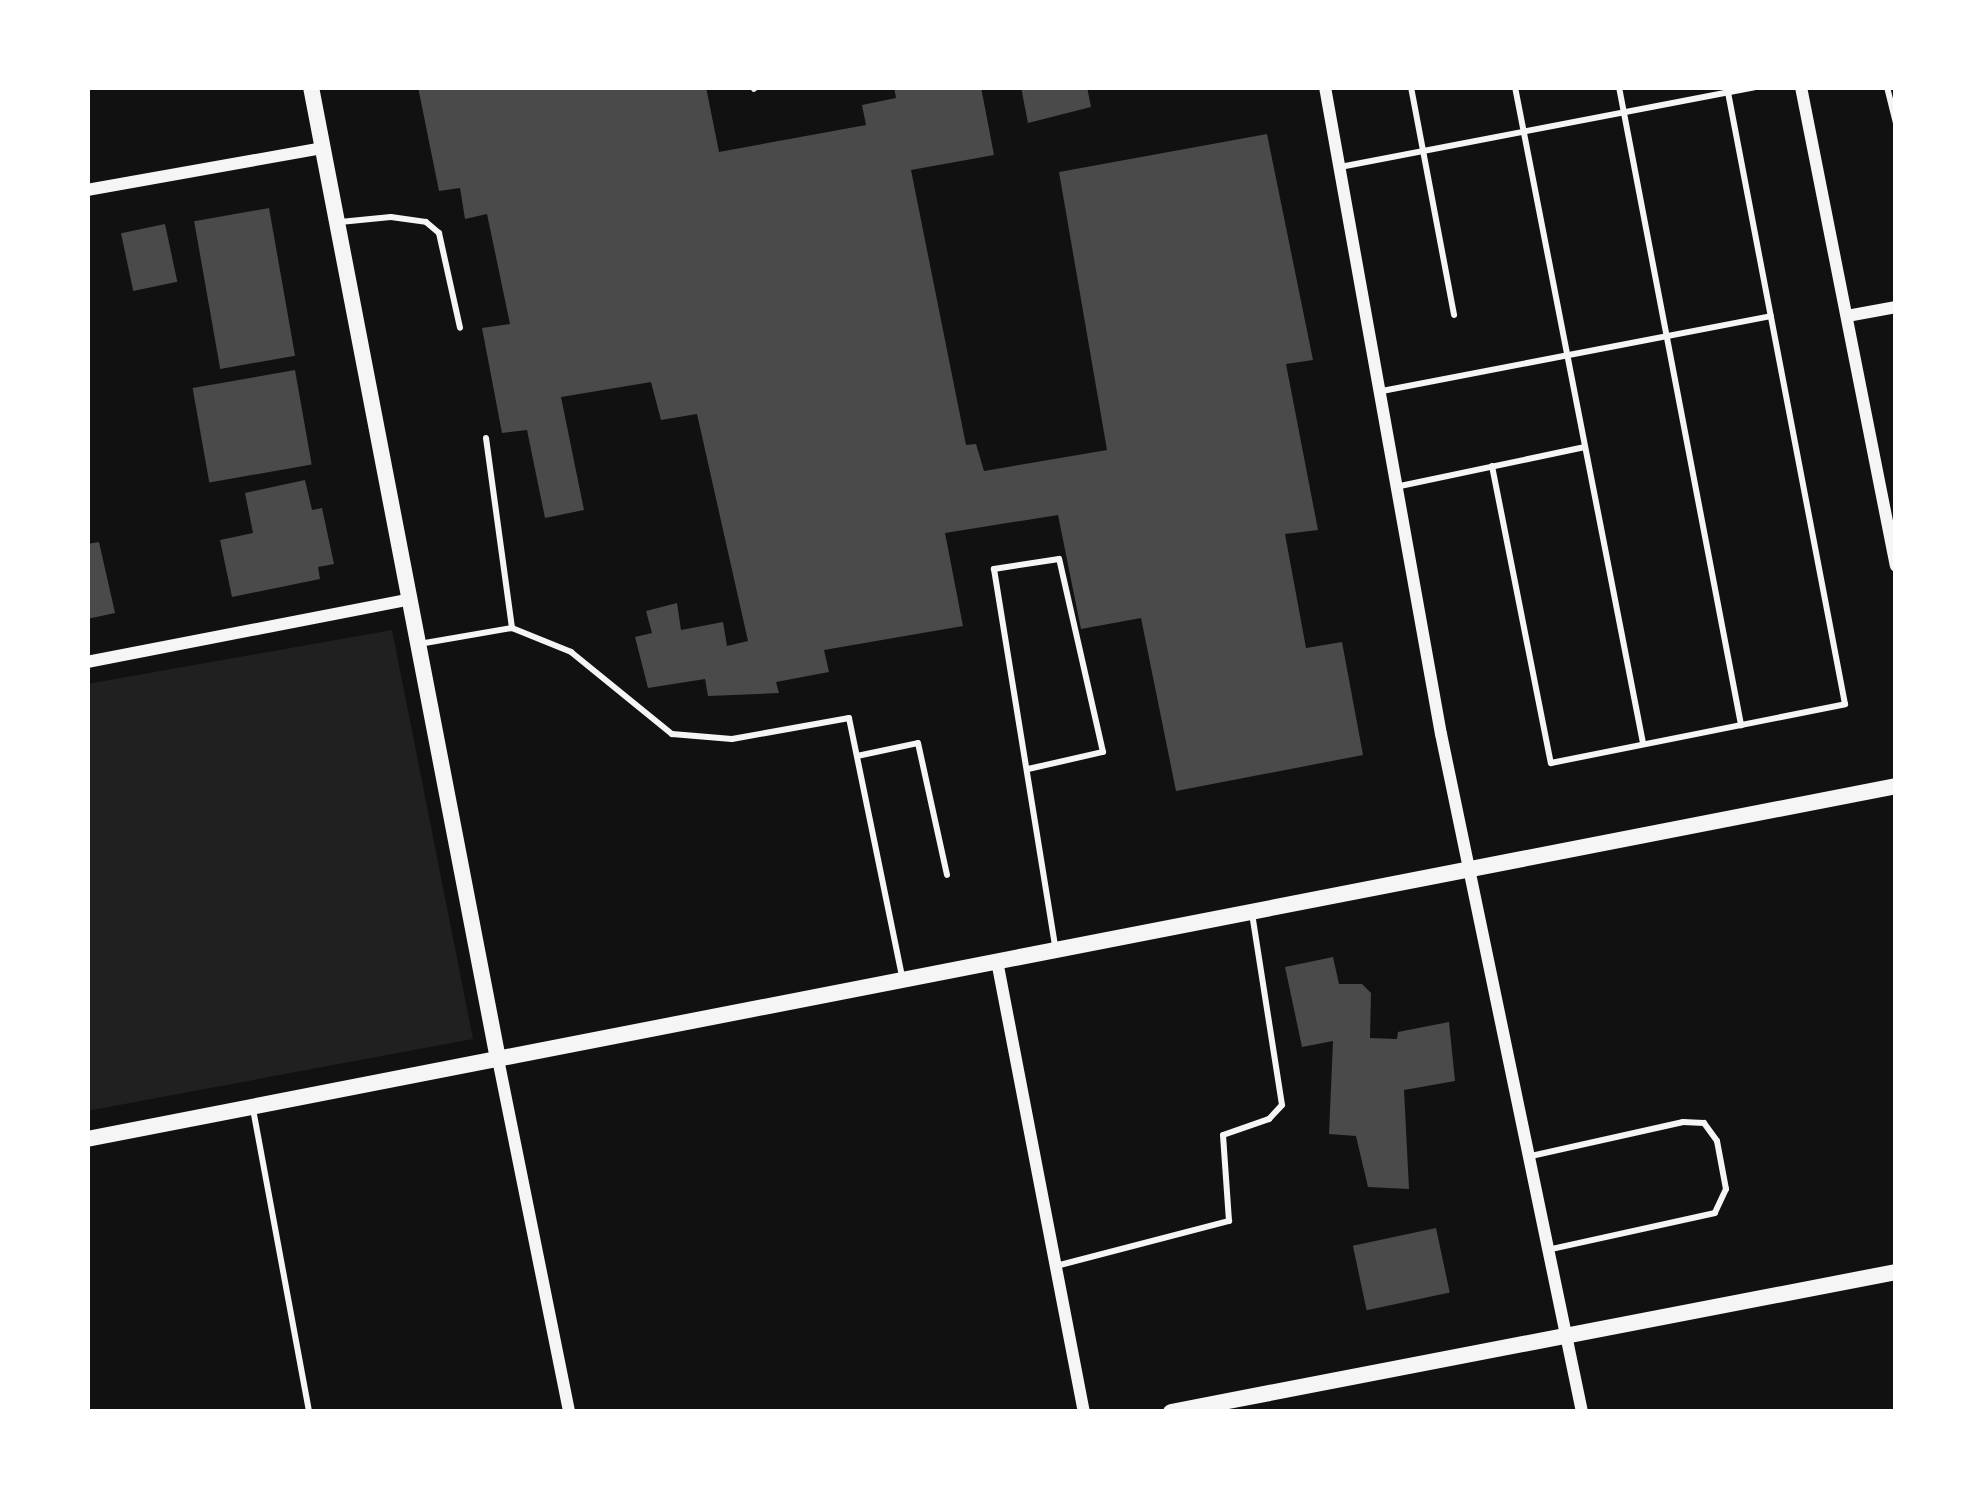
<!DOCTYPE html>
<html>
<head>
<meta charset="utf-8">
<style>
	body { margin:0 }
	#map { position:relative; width:1983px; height:1499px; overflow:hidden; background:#111; font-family:"Roboto Serif",serif }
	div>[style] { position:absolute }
	.green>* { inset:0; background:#202020 }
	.building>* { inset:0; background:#4a4a4a; transform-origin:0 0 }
	.service>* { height:6px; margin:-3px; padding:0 3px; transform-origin:3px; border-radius:3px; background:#f5f5f5 }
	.minor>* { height:12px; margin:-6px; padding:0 6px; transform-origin:6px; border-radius:6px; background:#f5f5f5 }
	.tertiary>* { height:16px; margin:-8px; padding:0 8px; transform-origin:8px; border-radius:8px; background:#f5f5f5 }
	span { translate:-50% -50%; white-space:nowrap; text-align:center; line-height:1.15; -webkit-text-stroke:12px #fff; paint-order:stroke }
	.frame { position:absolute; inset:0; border:90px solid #fff; pointer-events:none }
</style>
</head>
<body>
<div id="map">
	<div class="green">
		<div style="clip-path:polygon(392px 630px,473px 1039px,87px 1111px,87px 684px)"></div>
	</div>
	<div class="building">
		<div style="clip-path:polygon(418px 87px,706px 87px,719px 152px,866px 125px,862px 105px,896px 98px,894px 87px,981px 87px,994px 155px,911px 170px,966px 445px,976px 444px,984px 471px,1107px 450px,1059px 172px,1267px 134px,1313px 360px,1286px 364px,1318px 530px,1285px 534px,1306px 648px,1342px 642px,1363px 755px,1176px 791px,1141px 618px,1081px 629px,1058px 515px,945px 533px,963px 626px,824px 650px,829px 672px,776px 682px,779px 693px,708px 696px,705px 679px,648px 688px,635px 637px,652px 633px,646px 611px,677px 603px,681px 630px,723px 622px,727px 646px,748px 641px,697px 414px,661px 420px,651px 382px,561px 397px,584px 510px,545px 518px,527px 430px,502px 433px,482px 328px,510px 324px,487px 214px,465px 219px,460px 188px,439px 191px)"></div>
		<div style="clip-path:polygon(1021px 87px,1087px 87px,1091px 107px,1028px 123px)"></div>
		<div style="left:269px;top:208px;width:150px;height:76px;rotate:80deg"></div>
		<div style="left:165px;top:224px;width:59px;height:45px;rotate:78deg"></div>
		<div style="left:295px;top:370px;width:96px;height:104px;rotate:80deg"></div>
		<div style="clip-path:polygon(305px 480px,312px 510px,322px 508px,334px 564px,318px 567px,320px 579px,232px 597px,220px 540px,253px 533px,245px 493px)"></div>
		<div style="clip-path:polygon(99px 542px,115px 613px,87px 619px,87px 544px)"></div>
		<div style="clip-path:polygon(1333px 957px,1339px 984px,1362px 984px,1371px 993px,1370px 1038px,1397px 1039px,1398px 1032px,1449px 1022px,1455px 1081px,1404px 1090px,1409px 1189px,1368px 1187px,1356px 1136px,1329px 1134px,1333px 1041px,1302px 1047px,1285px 967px)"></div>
		<div style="left:1436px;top:1228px;width:66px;height:85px;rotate:78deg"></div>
	</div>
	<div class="service">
		<div style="left:753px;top:87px;width:2px;rotate:63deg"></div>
		<div style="left:1411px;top:87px;width:232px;rotate:79.3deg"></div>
		<div style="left:1515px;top:87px;width:668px;rotate:78.96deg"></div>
		<div style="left:1619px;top:87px;width:650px;rotate:79.17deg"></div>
		<div style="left:1887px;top:87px;width:36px;rotate:76deg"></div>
		<div style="left:1340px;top:167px;width:422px;rotate:-10.9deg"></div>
		<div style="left:340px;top:222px;width:51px;rotate:-5.6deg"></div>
		<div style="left:391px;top:217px;width:35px;rotate:8deg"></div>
		<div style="left:426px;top:222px;width:17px;rotate:40deg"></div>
		<div style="left:439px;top:233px;width:97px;rotate:77.5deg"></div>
		<div style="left:1382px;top:391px;width:396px;rotate:-10.9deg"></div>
		<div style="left:486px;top:438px;width:192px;rotate:82.2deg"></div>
		<div style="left:1492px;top:466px;width:303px;rotate:78.8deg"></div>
		<div style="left:1551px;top:763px;width:300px;rotate:-11.3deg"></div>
		<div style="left:1845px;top:704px;width:628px;rotate:-100.83deg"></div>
		<div style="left:1400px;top:486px;width:189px;rotate:-11.9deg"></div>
		<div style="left:419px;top:644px;width:94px;rotate:-9.8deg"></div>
		<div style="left:512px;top:628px;width:64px;rotate:22.1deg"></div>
		<div style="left:571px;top:652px;width:130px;rotate:39.1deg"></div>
		<div style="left:672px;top:734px;width:60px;rotate:4.8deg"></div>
		<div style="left:732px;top:739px;width:119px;rotate:-10.2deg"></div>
		<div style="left:849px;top:718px;width:263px;rotate:78.4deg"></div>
		<div style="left:857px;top:756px;width:62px;rotate:-12deg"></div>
		<div style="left:918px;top:743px;width:135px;rotate:77.6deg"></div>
		<div style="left:1028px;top:769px;width:77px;rotate:-12.8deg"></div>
		<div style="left:1103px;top:752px;width:198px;rotate:-102.8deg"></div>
		<div style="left:1059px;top:559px;width:66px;rotate:171.3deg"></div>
		<div style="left:994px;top:569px;width:382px;rotate:80.8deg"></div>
		<div style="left:253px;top:1109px;width:308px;rotate:79.5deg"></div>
		<div style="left:1531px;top:1156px;width:156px;rotate:-12.6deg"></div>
		<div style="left:1683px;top:1122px;width:21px;rotate:3deg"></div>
		<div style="left:1704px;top:1123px;width:22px;rotate:54deg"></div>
		<div style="left:1717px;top:1141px;width:49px;rotate:79.4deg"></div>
		<div style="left:1726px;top:1189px;width:26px;rotate:115deg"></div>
		<div style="left:1715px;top:1213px;width:168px;rotate:167.6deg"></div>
		<div style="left:1056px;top:1266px;width:179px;rotate:-14.6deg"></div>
		<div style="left:1229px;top:1221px;width:86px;rotate:-94deg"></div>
		<div style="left:1223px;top:1135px;width:49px;rotate:-19.2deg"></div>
		<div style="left:1269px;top:1119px;width:19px;rotate:-47deg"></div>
		<div style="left:1282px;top:1105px;width:193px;rotate:-98.9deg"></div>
	</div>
	<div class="minor">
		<div style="left:1325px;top:87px;width:657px;rotate:79.84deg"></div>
		<div style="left:1441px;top:734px;width:693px;rotate:78.25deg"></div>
		<div style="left:1801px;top:87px;width:488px;rotate:78.8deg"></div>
		<div style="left:87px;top:190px;width:240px;rotate:-10.1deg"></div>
		<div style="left:1847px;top:316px;width:50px;rotate:-10.4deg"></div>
		<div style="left:87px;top:662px;width:330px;rotate:-11deg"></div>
		<div style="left:997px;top:961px;width:459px;rotate:79.1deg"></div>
		<div style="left:498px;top:1059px;width:360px;rotate:78.6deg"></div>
	</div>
	<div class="tertiary">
		<div style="left:311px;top:87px;width:990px;rotate:79.11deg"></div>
		<div style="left:87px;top:1139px;width:1843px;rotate:-11.04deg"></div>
		<div style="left:1171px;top:1412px;width:738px;rotate:-10.93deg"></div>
	</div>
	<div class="frame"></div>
</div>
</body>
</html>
